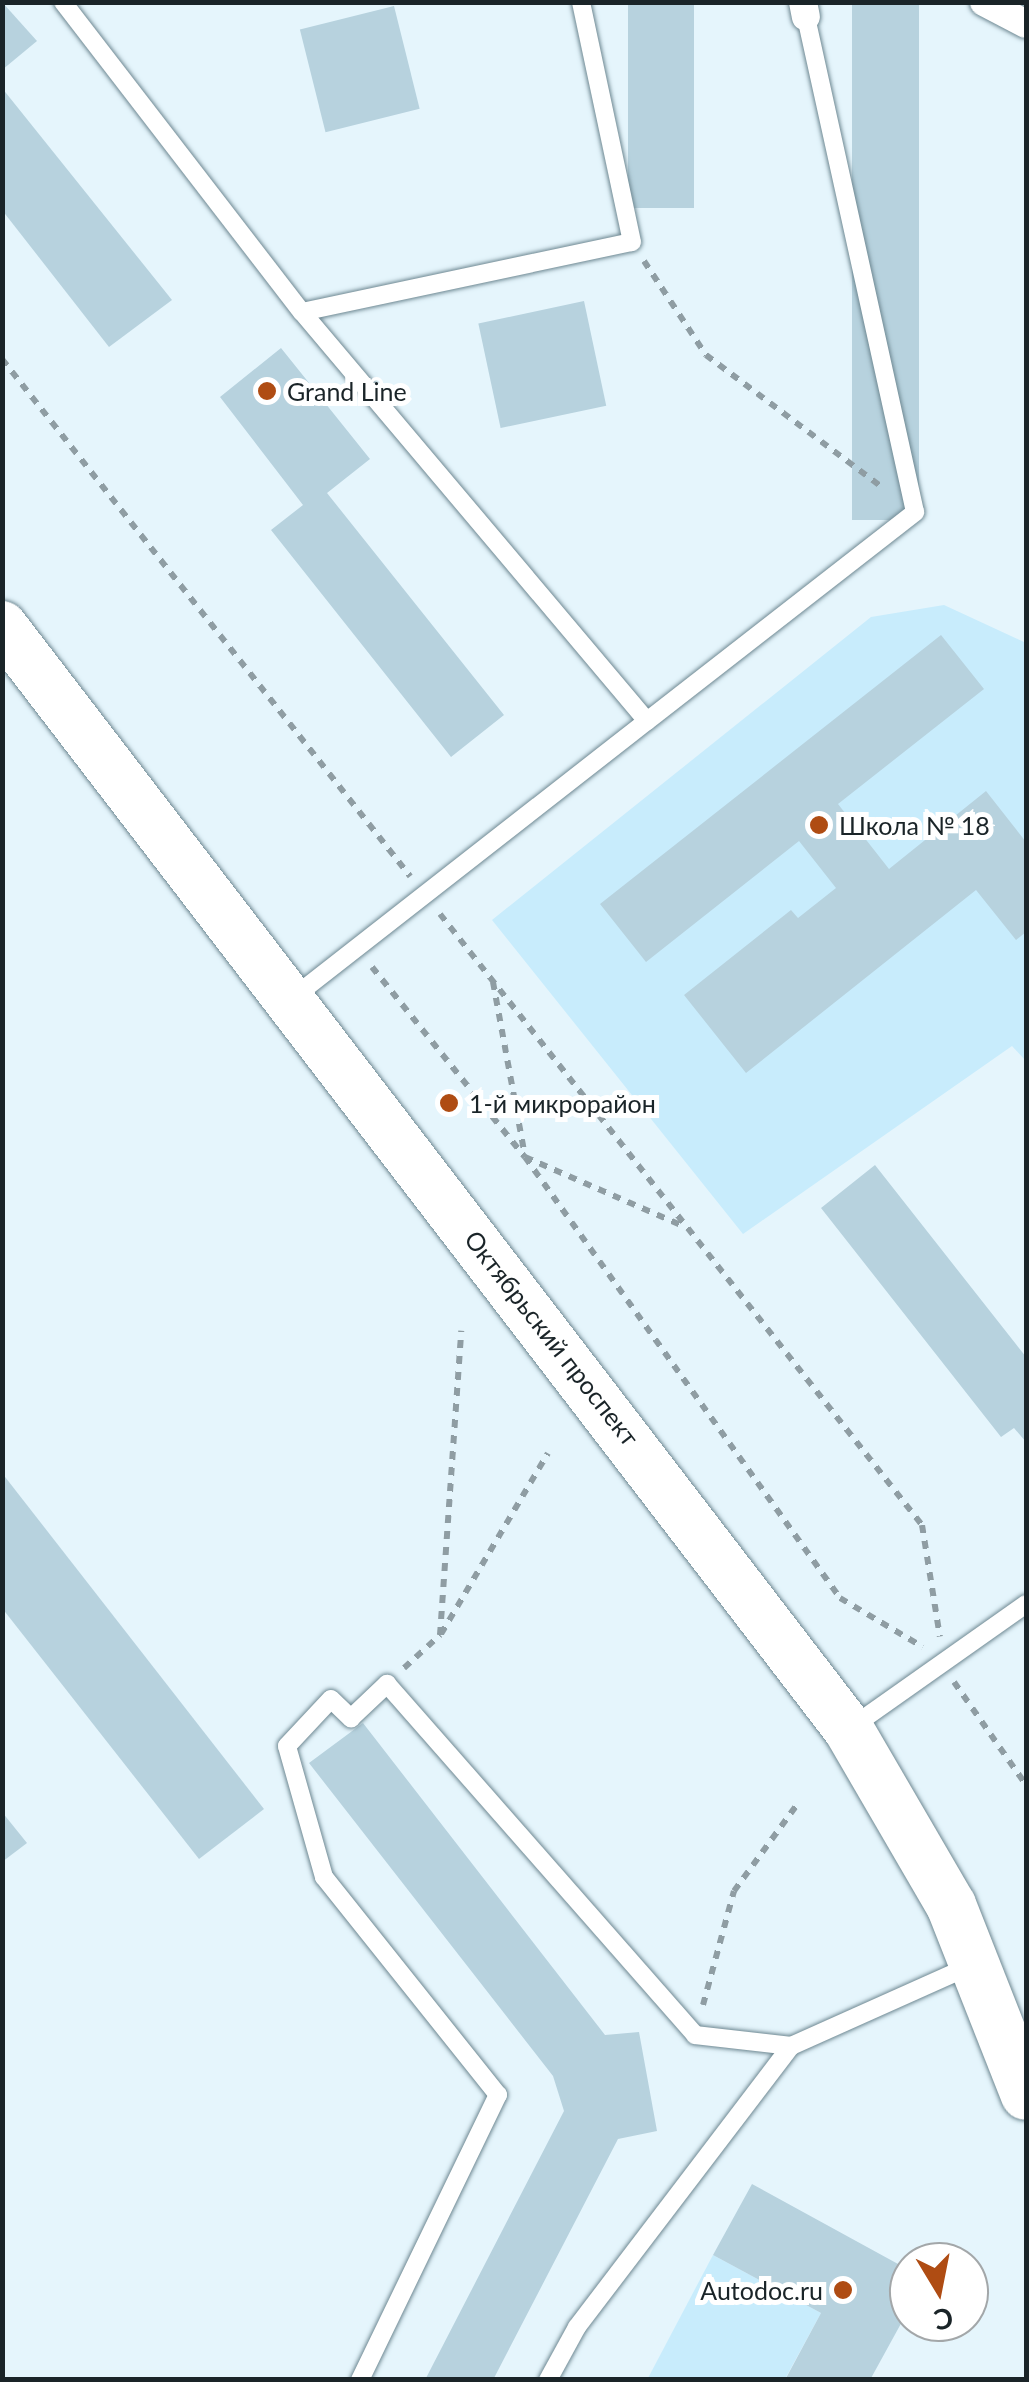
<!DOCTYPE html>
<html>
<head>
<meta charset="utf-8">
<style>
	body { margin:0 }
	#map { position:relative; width:1029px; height:2382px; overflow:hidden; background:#e5f5fc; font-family:Lato,sans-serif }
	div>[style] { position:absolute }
	.built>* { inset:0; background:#c8ecfc }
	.building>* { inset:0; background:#b7d2de; transform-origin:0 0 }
	.path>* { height:6px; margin-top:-3px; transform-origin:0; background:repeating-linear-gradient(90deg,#8f9da3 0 8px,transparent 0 16px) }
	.roads { filter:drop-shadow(0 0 2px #6e8892) drop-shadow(0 0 2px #6e8892) }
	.service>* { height:18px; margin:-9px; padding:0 9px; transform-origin:9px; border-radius:9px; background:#fff }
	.pedestrian>* { height:28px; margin:-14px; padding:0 14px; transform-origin:14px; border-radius:14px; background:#fff }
	.secondary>* { height:50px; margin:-25px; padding:0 25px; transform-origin:25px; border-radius:25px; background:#fff }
	.dots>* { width:28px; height:28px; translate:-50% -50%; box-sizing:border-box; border:5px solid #fff; border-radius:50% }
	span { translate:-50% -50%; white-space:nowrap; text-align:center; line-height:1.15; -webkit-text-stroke:10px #fff; paint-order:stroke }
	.poi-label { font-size:25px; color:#1a2428 }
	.left { translate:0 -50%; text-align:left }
	.right { translate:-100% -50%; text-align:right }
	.street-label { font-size:25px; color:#1a2428 }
	.frame { position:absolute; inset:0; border:5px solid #1a2428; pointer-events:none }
	.north { position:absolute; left:889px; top:2242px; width:100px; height:100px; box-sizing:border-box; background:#fff; border:2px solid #a3a7a9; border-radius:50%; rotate:170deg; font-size:28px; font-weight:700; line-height:40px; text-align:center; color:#1a2428 }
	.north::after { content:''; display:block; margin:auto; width:35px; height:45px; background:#af4c13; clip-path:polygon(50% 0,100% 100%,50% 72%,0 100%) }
</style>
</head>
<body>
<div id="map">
	<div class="built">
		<div style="clip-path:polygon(944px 605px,1026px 643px,1026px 1061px,1012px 1046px,743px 1234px,492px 920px,871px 617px)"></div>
		<div style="clip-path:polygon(713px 2255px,821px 2313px,785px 2379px,647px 2380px)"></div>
	</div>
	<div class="building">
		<div style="clip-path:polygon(2px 2px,37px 41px,2px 70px)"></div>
		<div style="left:628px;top:2px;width:66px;height:206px"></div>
		<div style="left:852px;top:3px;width:67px;height:517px"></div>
		<div style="left:394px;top:6px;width:106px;height:97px;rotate:76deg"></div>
		<div style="clip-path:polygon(2px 88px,172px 300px,109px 347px,2px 210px)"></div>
		<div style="left:584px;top:301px;width:107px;height:108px;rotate:78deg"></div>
		<div style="clip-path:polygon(281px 348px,370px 459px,327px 493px,504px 715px,451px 757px,271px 530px,303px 505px,220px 397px)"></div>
		<div style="clip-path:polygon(941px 635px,984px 689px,838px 804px,889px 869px,986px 791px,1026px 842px,1026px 932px,1016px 940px,976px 890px,746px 1073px,684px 995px,791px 910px,798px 918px,836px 888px,799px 841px,646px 962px,600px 904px)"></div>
		<div style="clip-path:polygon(875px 1165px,1026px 1357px,1026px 1442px,1014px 1428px,1001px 1437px,821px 1208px)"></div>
		<div style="clip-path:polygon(2px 1473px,264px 1809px,199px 1859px,2px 1608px)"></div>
		<div style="clip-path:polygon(363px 1723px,605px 2035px,639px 2032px,657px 2131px,618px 2139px,493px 2380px,425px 2380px,564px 2111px,553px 2076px,309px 1763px)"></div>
		<div style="clip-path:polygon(2px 1812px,27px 1843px,2px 1862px)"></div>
		<div style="clip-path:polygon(752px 2184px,909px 2270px,909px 2309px,870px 2380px,785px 2380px,821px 2313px,713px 2255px)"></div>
	</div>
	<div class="path">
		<div style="left:644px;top:261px;width:113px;rotate:56.6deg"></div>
		<div style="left:706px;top:355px;width:220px;rotate:36.9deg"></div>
		<div style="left:2px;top:359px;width:659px;rotate:51.72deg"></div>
		<div style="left:440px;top:914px;width:778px;rotate:51.73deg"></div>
		<div style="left:922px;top:1525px;width:113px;rotate:80.9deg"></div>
		<div style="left:372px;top:967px;width:244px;rotate:51.2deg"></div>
		<div style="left:525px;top:1157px;width:542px;rotate:54.46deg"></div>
		<div style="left:840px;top:1598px;width:96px;rotate:30.6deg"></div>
		<div style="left:493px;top:982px;width:178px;rotate:79.6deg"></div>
		<div style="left:525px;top:1157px;width:175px;rotate:23.6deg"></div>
		<div style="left:441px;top:1634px;width:210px;rotate:-59.4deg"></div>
		<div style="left:404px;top:1668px;width:49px;rotate:-42.5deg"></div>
		<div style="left:440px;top:1635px;width:305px;rotate:-86deg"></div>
		<div style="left:954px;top:1682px;width:126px;rotate:55deg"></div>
		<div style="left:703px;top:2005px;width:118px;rotate:-74.8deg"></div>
		<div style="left:734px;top:1891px;width:110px;rotate:-53.9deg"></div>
	</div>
	<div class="roads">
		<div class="service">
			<div style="left:63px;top:2px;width:391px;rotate:52.4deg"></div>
			<div style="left:302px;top:312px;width:535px;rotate:49.85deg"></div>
			<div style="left:647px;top:721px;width:452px;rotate:142deg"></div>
			<div style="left:302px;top:312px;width:337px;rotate:-12deg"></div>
			<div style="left:632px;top:242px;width:245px;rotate:-102deg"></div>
			<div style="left:647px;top:721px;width:340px;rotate:-37.9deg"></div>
			<div style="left:915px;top:512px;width:507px;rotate:-102.42deg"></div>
			<div style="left:849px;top:1729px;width:217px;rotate:-35.2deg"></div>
			<div style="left:360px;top:2380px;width:317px;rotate:-64.2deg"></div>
			<div style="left:498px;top:2095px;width:279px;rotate:-128.6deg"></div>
			<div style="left:324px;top:1877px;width:136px;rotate:-105.8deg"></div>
			<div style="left:287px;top:1746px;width:64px;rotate:-46.9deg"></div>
			<div style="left:331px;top:1699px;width:28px;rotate:44deg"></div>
			<div style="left:351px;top:1718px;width:50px;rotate:-43.4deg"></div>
			<div style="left:387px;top:1684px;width:467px;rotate:48.7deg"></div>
			<div style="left:695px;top:2035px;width:97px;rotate:6.5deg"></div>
			<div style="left:548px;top:2380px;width:60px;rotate:-61.3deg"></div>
			<div style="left:577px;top:2327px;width:353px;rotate:-52.7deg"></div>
			<div style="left:791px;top:2046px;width:198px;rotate:-24.1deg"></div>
		</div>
		<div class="pedestrian">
			<div style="left:803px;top:2px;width:15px;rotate:79deg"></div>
			<div style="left:984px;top:2px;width:47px;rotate:27.6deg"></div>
		</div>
		<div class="secondary">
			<div style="left:2px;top:626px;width:1391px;rotate:52.5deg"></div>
			<div style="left:849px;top:1730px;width:203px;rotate:59.8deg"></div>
			<div style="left:951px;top:1905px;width:204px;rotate:68.5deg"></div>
		</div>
	</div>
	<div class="dots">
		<div style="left:267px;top:391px;background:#af4c13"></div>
		<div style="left:819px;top:825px;background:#af4c13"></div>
		<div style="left:449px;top:1103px;background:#af4c13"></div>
		<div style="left:843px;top:2290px;background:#af4c13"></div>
	</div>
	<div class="poi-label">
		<span class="left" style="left:287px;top:391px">Grand Line</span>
		<span class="left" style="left:839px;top:825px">Школа № 18</span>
		<span class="left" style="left:469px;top:1103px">1-й микрорайон</span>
		<span class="right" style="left:823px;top:2290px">Autodoc.ru</span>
	</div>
	<div class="street-label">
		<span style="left:552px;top:1338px;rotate:52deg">Октябрьский проспект</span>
	</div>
	<div class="frame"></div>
	<div class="north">С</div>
</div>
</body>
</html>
